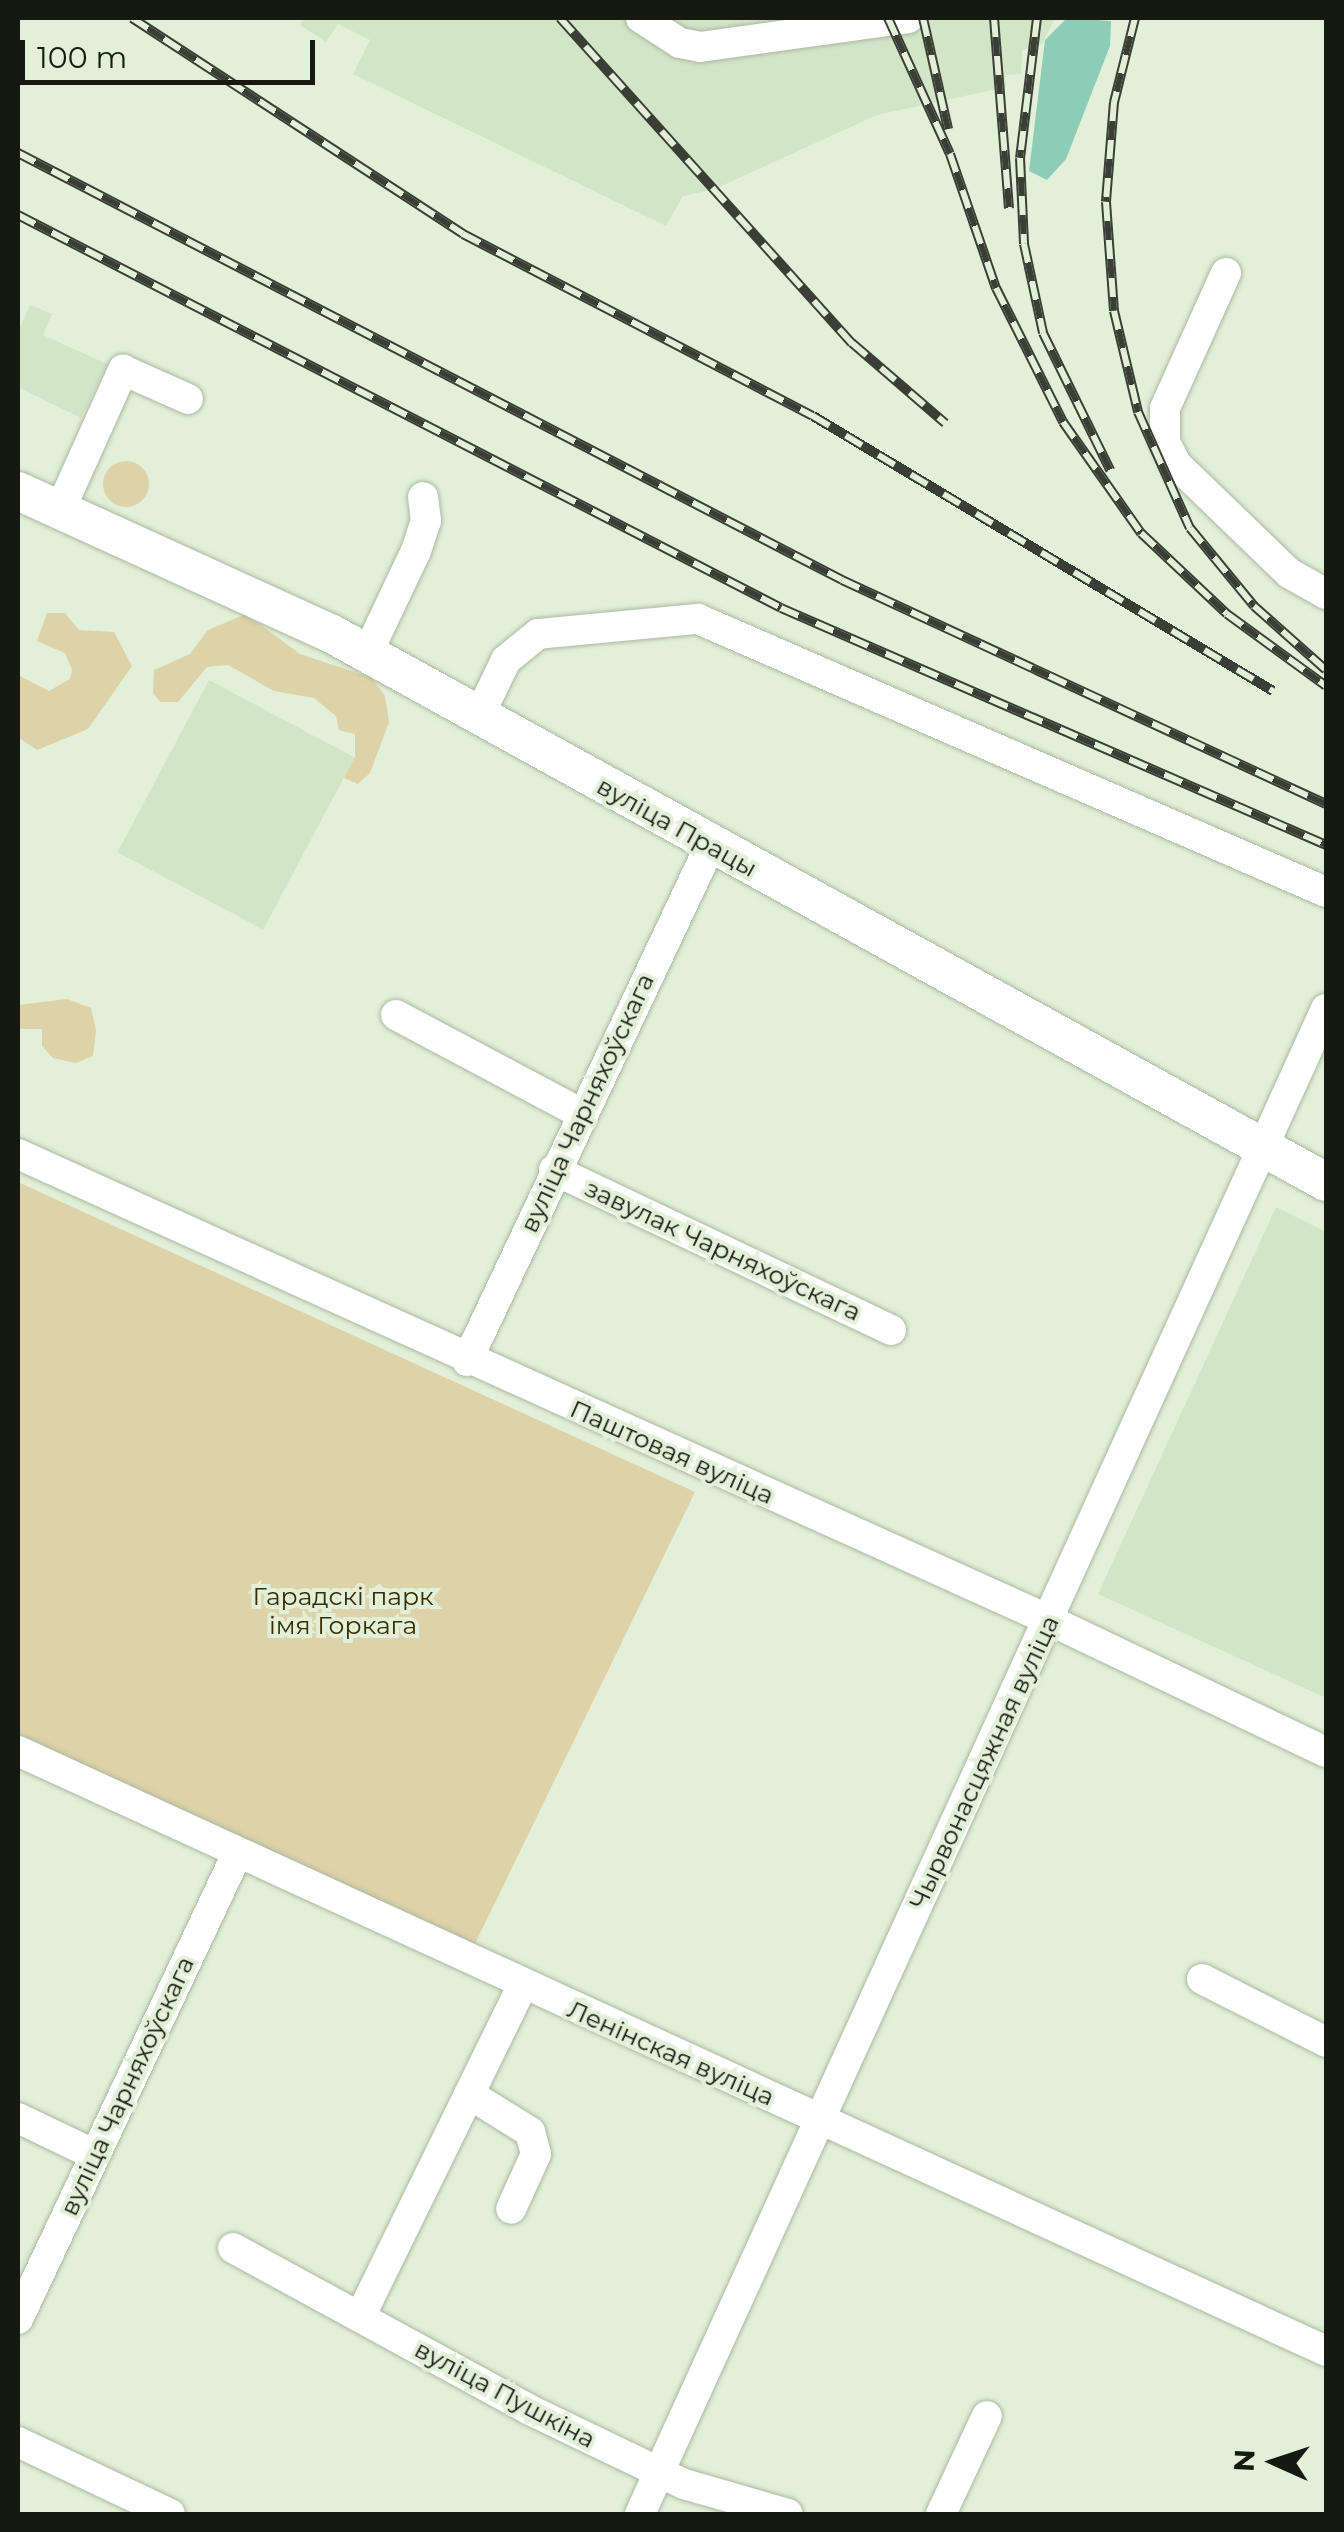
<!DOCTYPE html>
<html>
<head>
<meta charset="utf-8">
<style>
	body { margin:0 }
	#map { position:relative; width:1344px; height:2532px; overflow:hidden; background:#e2f0d9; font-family:Montserrat,sans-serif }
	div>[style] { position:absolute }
	.built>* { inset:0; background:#d3e5c7; transform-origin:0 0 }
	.green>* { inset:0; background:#ddd2a8 }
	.round { border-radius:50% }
	.water>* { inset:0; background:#8dccb6 }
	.roads { filter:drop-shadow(0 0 2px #abb8a2) drop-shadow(0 0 2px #abb8a2) }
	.minor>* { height:30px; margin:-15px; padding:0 15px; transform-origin:15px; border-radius:15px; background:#fff }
	.major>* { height:38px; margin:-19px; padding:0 19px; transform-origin:19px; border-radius:19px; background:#fff }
	.rail>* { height:10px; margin-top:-5px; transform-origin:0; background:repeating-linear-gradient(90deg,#e2f0d9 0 19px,#393f34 0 38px); box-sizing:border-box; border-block:2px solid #393f34 }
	span { translate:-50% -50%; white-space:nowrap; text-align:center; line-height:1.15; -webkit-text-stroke:8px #e2f0d9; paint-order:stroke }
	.street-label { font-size:25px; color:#151911 }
	.park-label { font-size:25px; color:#382d01 }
	.frame { position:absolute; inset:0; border:20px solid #151911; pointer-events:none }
	.north { position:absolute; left:1224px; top:2412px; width:100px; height:100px; -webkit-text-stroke:8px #e2f0d9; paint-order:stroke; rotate:273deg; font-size:28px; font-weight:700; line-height:40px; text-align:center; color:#151911 }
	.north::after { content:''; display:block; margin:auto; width:35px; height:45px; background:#151911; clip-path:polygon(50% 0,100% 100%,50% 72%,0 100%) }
	.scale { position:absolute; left:20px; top:40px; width:295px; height:45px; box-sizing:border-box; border:5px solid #151911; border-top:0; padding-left:12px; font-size:30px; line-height:35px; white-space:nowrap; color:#151911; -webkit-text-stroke:8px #e2f0d9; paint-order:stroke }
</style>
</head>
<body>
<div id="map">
	<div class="built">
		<div style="clip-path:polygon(304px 18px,1055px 18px,1042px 44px,1022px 50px,1021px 74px,1005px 75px,1006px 87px,877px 115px,715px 189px,683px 196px,666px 226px,353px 74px,370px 40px,338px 24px,326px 42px,300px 25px)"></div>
		<div style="clip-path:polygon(30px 305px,52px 314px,43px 335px,107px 364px,81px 418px,18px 387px,18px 332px)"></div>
		<div style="left:209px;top:680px;width:165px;height:195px;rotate:28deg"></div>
		<div style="clip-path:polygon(1276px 1207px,1326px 1232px,1324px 1697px,1098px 1594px)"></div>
	</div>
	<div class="green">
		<div class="round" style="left:103px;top:461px;width:46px;height:46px"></div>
		<div style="clip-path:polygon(47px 613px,65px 613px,79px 630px,114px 632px,132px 666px,88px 729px,37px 750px,18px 737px,18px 675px,49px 691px,70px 679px,72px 670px,65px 653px,37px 641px)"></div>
		<div style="clip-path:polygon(246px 614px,300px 654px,372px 678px,385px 696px,389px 722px,370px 773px,358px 784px,344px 778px,355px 757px,355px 734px,339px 730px,336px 716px,314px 698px,274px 691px,228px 665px,207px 667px,178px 702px,160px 702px,153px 693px,154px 670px,190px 654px,208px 630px)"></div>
		<div style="clip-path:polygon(67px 999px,91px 1008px,96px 1030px,93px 1056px,76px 1063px,53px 1058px,42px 1046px,42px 1029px,18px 1029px,18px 1005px)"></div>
		<div style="clip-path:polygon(18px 1182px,695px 1492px,471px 1952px,18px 1737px)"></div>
	</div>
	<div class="water">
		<div style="clip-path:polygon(1067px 18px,1111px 21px,1110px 46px,1066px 159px,1047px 180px,1029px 171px,1045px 40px)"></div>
	</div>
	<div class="roads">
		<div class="minor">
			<div style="left:641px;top:18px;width:46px;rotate:32.7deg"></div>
			<div style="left:680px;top:43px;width:20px;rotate:11deg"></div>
			<div style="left:700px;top:47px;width:210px;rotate:-7.9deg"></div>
			<div style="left:1226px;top:273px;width:148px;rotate:114.3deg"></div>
			<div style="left:1165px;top:408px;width:34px;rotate:90deg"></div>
			<div style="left:1165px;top:442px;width:25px;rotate:63deg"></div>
			<div style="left:1176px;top:464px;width:157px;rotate:44deg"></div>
			<div style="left:1289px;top:573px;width:43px;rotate:29.6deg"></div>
			<div style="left:60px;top:510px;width:154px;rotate:-65.8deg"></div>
			<div style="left:123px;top:370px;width:71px;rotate:24deg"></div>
			<div style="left:367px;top:654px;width:114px;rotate:-64.6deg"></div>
			<div style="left:416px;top:551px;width:32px;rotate:-72deg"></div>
			<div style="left:426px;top:521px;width:24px;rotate:-97deg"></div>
			<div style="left:479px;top:716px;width:62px;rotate:-64.3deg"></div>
			<div style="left:506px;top:660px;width:41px;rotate:-39.1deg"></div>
			<div style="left:538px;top:634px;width:161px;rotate:-5.4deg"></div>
			<div style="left:698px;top:619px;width:685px;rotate:23.5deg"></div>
			<div style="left:396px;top:1015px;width:208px;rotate:28deg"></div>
			<div style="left:18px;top:1154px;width:1131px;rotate:24.32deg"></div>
			<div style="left:1049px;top:1620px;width:307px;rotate:25.5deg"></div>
			<div style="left:554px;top:1170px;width:373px;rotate:25.4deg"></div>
			<div style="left:467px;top:1361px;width:569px;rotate:-64.74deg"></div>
			<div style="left:18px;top:1751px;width:1439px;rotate:24.64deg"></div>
			<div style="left:1202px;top:1979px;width:139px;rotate:26.9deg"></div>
			<div style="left:469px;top:2094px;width:72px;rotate:31.9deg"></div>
			<div style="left:530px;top:2132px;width:23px;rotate:75deg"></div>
			<div style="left:536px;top:2154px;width:60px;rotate:114.4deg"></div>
			<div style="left:18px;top:2118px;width:83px;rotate:25.6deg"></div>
			<div style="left:233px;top:2248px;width:336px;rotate:28.6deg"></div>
			<div style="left:528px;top:2409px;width:173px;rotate:25.7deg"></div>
			<div style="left:684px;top:2484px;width:108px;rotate:16.1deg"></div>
			<div style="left:360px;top:2317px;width:368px;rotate:-63.9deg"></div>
			<div style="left:18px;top:2319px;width:514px;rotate:-64.78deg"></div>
			<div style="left:18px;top:2442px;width:168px;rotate:25.3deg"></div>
			<div style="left:640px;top:2514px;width:1654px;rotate:-65.5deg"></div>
			<div style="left:941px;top:2514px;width:108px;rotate:-64.9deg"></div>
		</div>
		<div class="major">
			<div style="left:18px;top:491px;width:345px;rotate:24.5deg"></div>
			<div style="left:332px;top:634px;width:1135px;rotate:28.87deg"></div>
		</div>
	</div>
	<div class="rail">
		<div style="left:132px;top:18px;width:395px;rotate:33.1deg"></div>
		<div style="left:463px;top:234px;width:394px;rotate:27.5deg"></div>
		<div style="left:813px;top:416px;width:536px;rotate:30.87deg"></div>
		<div style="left:560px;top:18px;width:437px;rotate:48.1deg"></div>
		<div style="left:852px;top:343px;width:123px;rotate:40.7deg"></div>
		<div style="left:888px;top:18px;width:149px;rotate:65.5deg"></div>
		<div style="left:950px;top:154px;width:142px;rotate:71.1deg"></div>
		<div style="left:996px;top:288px;width:150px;rotate:63.4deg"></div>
		<div style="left:1063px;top:422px;width:136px;rotate:54.9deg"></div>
		<div style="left:1141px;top:533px;width:118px;rotate:43.3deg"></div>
		<div style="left:1227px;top:614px;width:122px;rotate:36deg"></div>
		<div style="left:923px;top:18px;width:114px;rotate:77.3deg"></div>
		<div style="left:994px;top:18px;width:191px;rotate:85.5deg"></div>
		<div style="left:1037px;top:18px;width:141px;rotate:96.9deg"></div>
		<div style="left:1020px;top:158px;width:86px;rotate:87.3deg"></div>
		<div style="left:1024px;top:244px;width:91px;rotate:77.9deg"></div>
		<div style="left:1043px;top:333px;width:153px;rotate:63.9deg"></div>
		<div style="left:1135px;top:18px;width:87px;rotate:104deg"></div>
		<div style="left:1114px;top:102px;width:100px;rotate:94.6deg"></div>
		<div style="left:1106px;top:202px;width:109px;rotate:85.8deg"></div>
		<div style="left:1114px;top:311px;width:104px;rotate:76.6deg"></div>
		<div style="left:1138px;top:412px;width:127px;rotate:65.9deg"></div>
		<div style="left:1190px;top:528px;width:101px;rotate:50.6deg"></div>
		<div style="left:1254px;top:606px;width:96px;rotate:41.6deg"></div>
		<div style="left:18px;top:153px;width:928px;rotate:27.39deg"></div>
		<div style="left:842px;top:580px;width:533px;rotate:24.84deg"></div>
		<div style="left:18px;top:215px;width:858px;rotate:27.25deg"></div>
		<div style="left:781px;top:608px;width:594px;rotate:23.5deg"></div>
	</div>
	<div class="street-label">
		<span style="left:677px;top:827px;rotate:29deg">вуліца Працы</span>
		<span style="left:587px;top:1103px;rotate:-65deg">вуліца Чарняхоўскага</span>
		<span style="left:723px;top:1250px;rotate:25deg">завулак Чарняхоўскага</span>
		<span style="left:672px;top:1452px;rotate:24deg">Паштовая вуліца</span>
		<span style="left:984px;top:1762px;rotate:-65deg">Чырвонасцяжная вуліца</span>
		<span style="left:671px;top:2053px;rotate:24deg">Ленінская вуліца</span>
		<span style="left:127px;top:2086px;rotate:-65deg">вуліца Чарняхоўскага</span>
		<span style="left:505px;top:2394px;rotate:28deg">вуліца Пушкіна</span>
	</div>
	<div class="park-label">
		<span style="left:343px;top:1611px">Гарадскі парк<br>імя Горкага</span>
	</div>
	<div class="frame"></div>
	<div class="north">N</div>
	<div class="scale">100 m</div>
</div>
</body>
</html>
